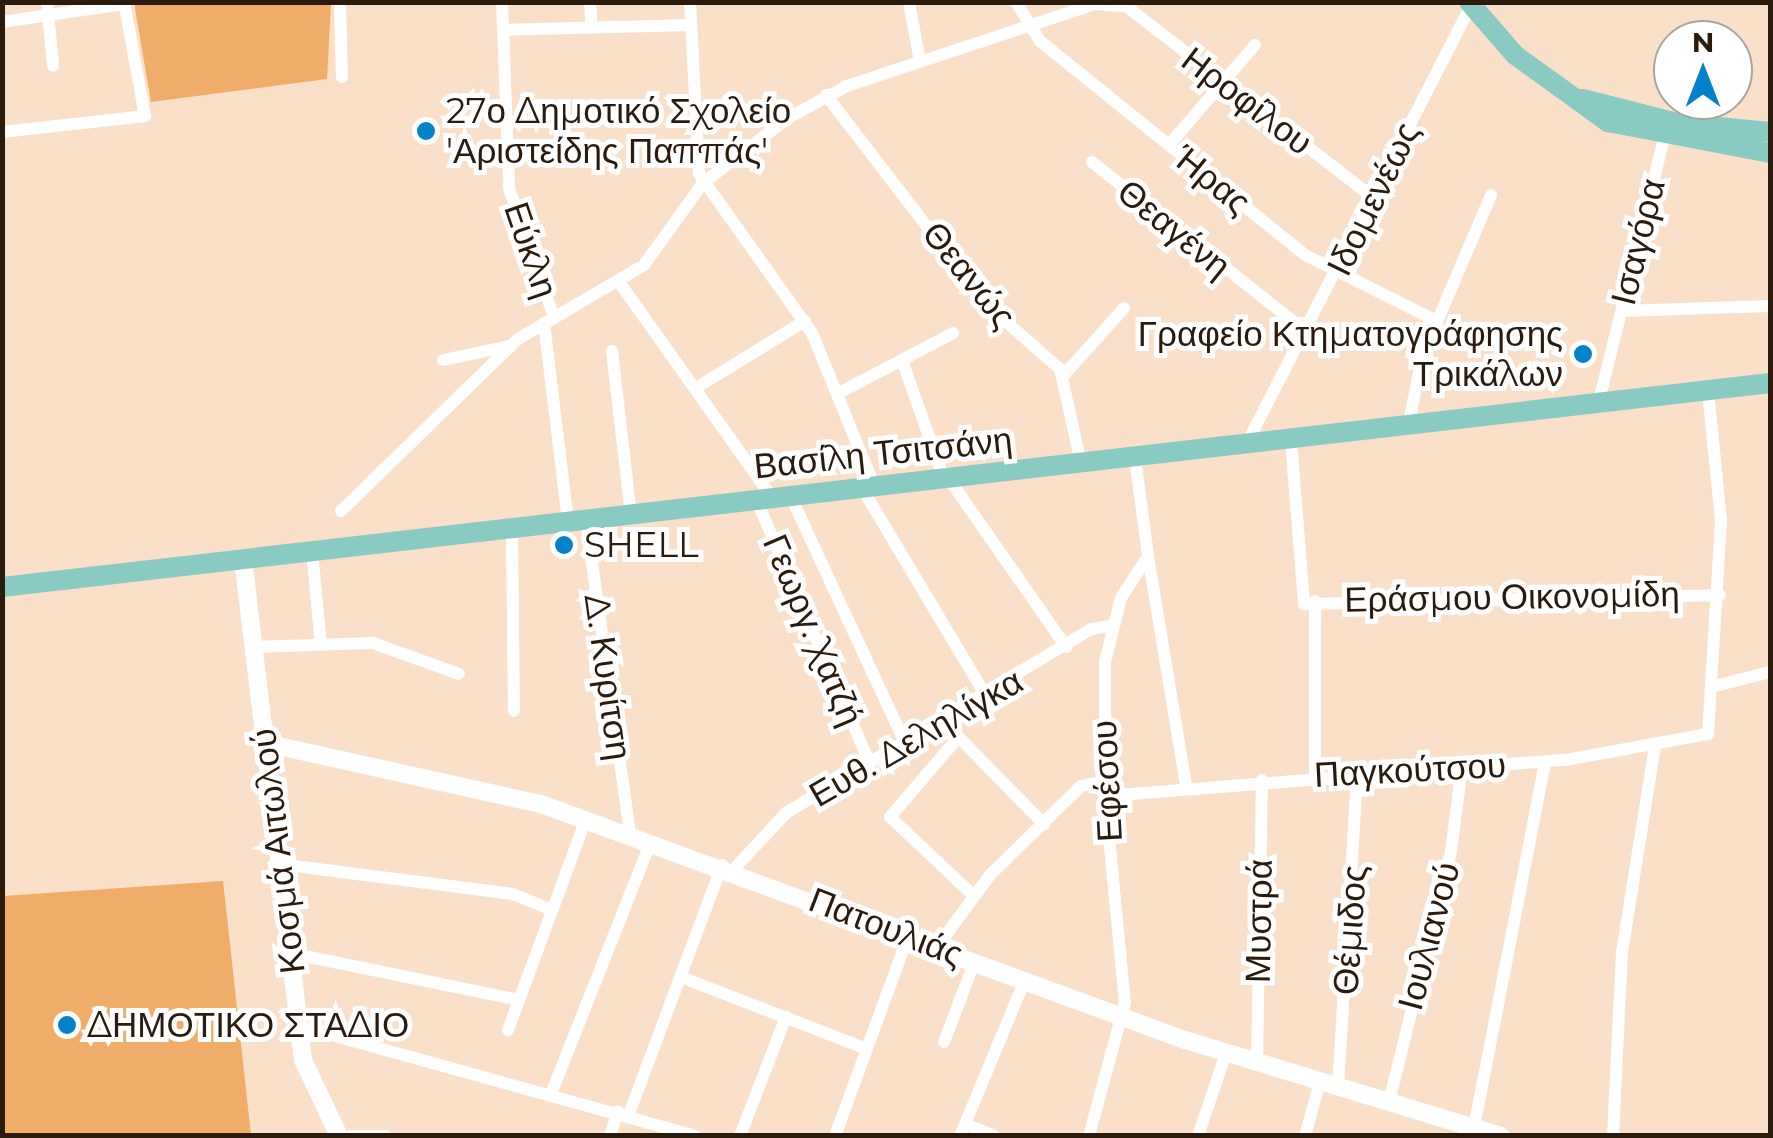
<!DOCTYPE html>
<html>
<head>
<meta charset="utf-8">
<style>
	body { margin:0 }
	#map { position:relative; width:1773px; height:1138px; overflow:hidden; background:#fae0c9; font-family:Montserrat,sans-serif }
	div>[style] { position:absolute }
	.green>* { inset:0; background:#f0ac69 }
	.street>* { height:12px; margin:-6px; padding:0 6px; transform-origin:6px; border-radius:6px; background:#fff }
	.secondary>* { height:18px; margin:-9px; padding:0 9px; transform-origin:9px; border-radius:9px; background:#fff }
	.primary>* { height:20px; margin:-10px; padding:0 10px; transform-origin:10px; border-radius:10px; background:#89cac2 }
	.dots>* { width:28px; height:28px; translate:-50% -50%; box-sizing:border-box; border:5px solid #fff; border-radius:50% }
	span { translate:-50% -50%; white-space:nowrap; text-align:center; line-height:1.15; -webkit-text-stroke:10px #fff; paint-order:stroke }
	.street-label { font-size:35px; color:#2a1b0d }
	.poi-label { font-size:35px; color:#2a1b0d }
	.left { translate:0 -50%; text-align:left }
	.right { translate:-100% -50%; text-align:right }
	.frame { position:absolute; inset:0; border:5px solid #2a1b0d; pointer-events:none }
	.north { position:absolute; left:1653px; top:20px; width:100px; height:100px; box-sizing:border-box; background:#fff; border:2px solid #aaa49e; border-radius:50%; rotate:0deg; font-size:28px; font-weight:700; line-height:40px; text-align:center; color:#2a1b0d }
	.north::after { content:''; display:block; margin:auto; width:35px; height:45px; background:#0382ca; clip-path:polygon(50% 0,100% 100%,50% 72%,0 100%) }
</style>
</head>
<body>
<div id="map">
	<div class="green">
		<div style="clip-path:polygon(134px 3px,331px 3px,327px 79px,151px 102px)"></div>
		<div style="clip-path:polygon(223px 881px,251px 1135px,3px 1135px,3px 896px)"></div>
	</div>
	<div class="street">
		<div style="left:47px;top:2px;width:64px;rotate:84.6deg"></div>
		<div style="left:340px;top:2px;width:75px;rotate:88.5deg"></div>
		<div style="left:502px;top:2px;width:186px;rotate:87.8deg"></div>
		<div style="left:509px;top:188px;width:137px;rotate:70.8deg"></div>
		<div style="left:590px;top:2px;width:26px;rotate:86deg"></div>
		<div style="left:690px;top:2px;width:172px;rotate:87deg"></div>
		<div style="left:699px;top:174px;width:195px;rotate:54.6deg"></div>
		<div style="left:812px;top:333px;width:166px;rotate:67.8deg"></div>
		<div style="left:909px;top:2px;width:61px;rotate:79.6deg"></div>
		<div style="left:1016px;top:2px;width:46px;rotate:58.4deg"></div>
		<div style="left:1040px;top:41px;width:341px;rotate:38.9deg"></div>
		<div style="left:1305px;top:255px;width:148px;rotate:26.6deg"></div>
		<div style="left:2px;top:22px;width:123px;rotate:-8.4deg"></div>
		<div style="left:503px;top:30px;width:187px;rotate:-1.5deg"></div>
		<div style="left:826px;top:95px;width:266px;rotate:52.5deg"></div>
		<div style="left:988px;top:306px;width:96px;rotate:41.2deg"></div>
		<div style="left:1060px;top:369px;width:96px;rotate:77.4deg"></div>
		<div style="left:2px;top:132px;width:144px;rotate:-6.4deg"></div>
		<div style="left:145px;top:116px;width:116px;rotate:-100.4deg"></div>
		<div style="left:1169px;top:145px;width:132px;rotate:-49.3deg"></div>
		<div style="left:1092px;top:162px;width:272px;rotate:38.4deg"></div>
		<div style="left:619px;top:282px;width:264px;rotate:54.6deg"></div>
		<div style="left:1622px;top:311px;width:148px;rotate:-1.9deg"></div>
		<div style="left:544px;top:323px;width:200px;rotate:83.1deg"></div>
		<div style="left:612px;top:351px;width:164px;rotate:83.4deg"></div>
		<div style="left:443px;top:360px;width:68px;rotate:-11.8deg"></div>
		<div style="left:902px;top:360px;width:126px;rotate:70.6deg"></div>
		<div style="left:1064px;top:375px;width:90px;rotate:-48.2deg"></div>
		<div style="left:696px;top:388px;width:128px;rotate:-31.6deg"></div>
		<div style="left:837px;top:394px;width:131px;rotate:-27.7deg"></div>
		<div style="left:1598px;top:405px;width:275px;rotate:-76.1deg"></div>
		<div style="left:1408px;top:428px;width:72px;rotate:-78.8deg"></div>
		<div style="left:1422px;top:357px;width:176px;rotate:-66.9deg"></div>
		<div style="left:1291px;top:441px;width:164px;rotate:85.4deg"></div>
		<div style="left:1304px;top:604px;width:416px;rotate:-1.2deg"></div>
		<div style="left:1246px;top:445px;width:494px;rotate:-62.9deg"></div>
		<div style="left:1135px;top:458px;width:99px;rotate:82.4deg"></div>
		<div style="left:949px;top:479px;width:205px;rotate:55.1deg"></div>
		<div style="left:862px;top:488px;width:242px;rotate:59.2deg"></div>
		<div style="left:790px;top:495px;width:271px;rotate:65.1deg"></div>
		<div style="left:756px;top:499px;width:285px;rotate:66.7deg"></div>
		<div style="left:341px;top:511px;width:247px;rotate:-44.2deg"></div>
		<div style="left:518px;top:339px;width:146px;rotate:-30.4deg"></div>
		<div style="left:644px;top:265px;width:101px;rotate:-54.3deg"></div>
		<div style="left:703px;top:183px;width:107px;rotate:-37.4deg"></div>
		<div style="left:788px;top:118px;width:67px;rotate:-28.5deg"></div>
		<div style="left:847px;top:86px;width:261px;rotate:-18.3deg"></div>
		<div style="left:1095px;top:4px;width:31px;rotate:4deg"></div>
		<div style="left:1126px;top:6px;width:315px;rotate:37.8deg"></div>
		<div style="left:586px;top:520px;width:318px;rotate:82deg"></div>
		<div style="left:512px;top:528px;width:183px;rotate:89.4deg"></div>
		<div style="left:312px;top:551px;width:93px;rotate:84.5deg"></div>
		<div style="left:1148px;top:556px;width:233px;rotate:80.6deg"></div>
		<div style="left:254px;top:647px;width:119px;rotate:-1.9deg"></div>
		<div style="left:373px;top:643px;width:91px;rotate:19.8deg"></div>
		<div style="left:1715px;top:686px;width:57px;rotate:-14.3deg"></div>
		<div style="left:942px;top:720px;width:146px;rotate:45.6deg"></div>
		<div style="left:955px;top:741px;width:100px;rotate:130.5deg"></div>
		<div style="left:890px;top:817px;width:114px;rotate:43.2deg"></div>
		<div style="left:1315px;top:775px;width:174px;rotate:-90deg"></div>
		<div style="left:1105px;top:796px;width:462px;rotate:-4.5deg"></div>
		<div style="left:1566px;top:760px;width:144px;rotate:-10.4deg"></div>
		<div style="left:1708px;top:734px;width:213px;rotate:-86.5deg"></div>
		<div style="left:1721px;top:521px;width:131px;rotate:-95.7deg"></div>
		<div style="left:279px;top:864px;width:236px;rotate:7.3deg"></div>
		<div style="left:513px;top:894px;width:42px;rotate:22.3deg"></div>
		<div style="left:734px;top:869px;width:76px;rotate:-47.1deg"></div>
		<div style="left:786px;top:813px;width:356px;rotate:-31.1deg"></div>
		<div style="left:1091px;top:629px;width:20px;rotate:-9deg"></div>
		<div style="left:937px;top:947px;width:89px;rotate:-53.6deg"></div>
		<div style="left:990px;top:875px;width:127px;rotate:-44.4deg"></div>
		<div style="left:1081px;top:786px;width:24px;rotate:-12deg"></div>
		<div style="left:290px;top:953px;width:234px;rotate:11.6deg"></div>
		<div style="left:681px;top:977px;width:199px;rotate:21.2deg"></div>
		<div style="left:299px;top:1026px;width:411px;rotate:15.5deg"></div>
		<div style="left:508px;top:1030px;width:225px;rotate:-69.7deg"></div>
		<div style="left:944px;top:1042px;width:87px;rotate:-69.1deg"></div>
		<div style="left:1257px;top:1062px;width:282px;rotate:-89deg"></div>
		<div style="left:1338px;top:1087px;width:316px;rotate:-86.5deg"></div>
		<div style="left:551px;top:1094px;width:271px;rotate:-68.4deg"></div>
		<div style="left:1389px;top:1102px;width:259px;rotate:-76.1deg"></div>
		<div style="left:1451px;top:851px;width:84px;rotate:-82.5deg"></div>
		<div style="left:629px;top:1114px;width:266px;rotate:-69.5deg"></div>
		<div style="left:965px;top:1124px;width:31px;rotate:22deg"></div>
		<div style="left:1474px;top:1128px;width:373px;rotate:-79deg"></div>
		<div style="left:350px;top:1136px;width:35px"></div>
		<div style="left:610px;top:1136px;width:26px;rotate:-72deg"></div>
		<div style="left:740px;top:1136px;width:128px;rotate:-68.9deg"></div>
		<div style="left:835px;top:1136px;width:213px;rotate:-69.9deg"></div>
		<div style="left:960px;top:1136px;width:169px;rotate:-67.4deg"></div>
		<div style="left:1089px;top:1136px;width:138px;rotate:-74.9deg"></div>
		<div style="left:1125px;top:1003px;width:208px;rotate:-95.5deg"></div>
		<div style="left:1105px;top:796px;width:134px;rotate:-90deg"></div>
		<div style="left:1105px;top:662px;width:66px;rotate:-76deg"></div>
		<div style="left:1121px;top:598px;width:50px;rotate:-57.3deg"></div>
		<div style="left:1198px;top:1136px;width:88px;rotate:-71.4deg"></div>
		<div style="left:1305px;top:1136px;width:56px;rotate:-74.5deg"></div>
		<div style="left:1613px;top:1136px;width:184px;rotate:-87.2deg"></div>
		<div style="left:1622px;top:952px;width:210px;rotate:-80.9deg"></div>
	</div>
	<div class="secondary">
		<div style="left:243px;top:559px;width:505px;rotate:83.17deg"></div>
		<div style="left:303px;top:1060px;width:84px;rotate:64.7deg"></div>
		<div style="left:265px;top:743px;width:283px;rotate:12.5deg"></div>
		<div style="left:541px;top:804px;width:686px;rotate:20.13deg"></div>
		<div style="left:1185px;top:1040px;width:330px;rotate:16.9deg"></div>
	</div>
	<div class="primary">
		<div style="left:1469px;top:2px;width:70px;rotate:49deg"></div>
		<div style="left:1515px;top:55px;width:115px;rotate:35.8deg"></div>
		<div style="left:1608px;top:122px;width:165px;rotate:10.8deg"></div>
		<div style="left:1583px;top:99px;width:97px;rotate:14.3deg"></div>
		<div style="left:1677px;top:123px;width:93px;rotate:5.5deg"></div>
		<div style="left:2px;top:587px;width:1780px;rotate:-6.58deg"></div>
	</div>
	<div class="dots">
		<div style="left:426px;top:131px;background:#0382ca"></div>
		<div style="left:1583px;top:354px;background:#0382ca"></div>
		<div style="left:564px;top:545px;background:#0382ca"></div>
		<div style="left:67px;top:1025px;background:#0382ca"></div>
	</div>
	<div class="street-label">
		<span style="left:1247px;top:101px;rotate:37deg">Ηροφίλου</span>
		<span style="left:1212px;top:180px;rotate:39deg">Ήρας</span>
		<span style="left:1373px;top:199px;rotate:-64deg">Ιδομενέως</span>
		<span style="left:1174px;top:229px;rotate:39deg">Θεαγένη</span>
		<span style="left:1638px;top:242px;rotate:-76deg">Ισαγόρα</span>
		<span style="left:531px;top:250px;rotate:71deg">Εύκλη</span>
		<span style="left:969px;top:275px;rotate:51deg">Θεανώς</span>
		<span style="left:883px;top:453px;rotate:-6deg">Βασίλη Τσιτσάνη</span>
		<span style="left:1512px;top:597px;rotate:-1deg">Εράσμου Οικονομίδη</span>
		<span style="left:813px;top:630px;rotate:67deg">Γεωργ. Χατζή</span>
		<span style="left:608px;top:677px;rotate:82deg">Δ. Κυρίτση</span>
		<span style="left:916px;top:738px;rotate:-30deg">Ευθ. Δεληλίγκα</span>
		<span style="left:1410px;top:770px;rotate:-3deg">Παγκούτσου</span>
		<span style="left:1107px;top:781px;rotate:-93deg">Εφέσου</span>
		<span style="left:278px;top:851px;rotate:-97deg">Κοσμά Αιτωλού</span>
		<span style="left:1259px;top:921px;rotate:-89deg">Μυστρά</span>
		<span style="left:886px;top:927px;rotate:21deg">Πατουλιάς</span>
		<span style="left:1350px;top:930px;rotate:-86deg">Θέμιδος</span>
		<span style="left:1429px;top:936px;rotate:-75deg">Ιουλιανού</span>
	</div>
	<div class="poi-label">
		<span class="left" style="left:446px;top:131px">27ο Δημοτικό Σχολείο<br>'Αριστείδης Παππάς'</span>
		<span class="right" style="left:1563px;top:354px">Γραφείο Κτηματογράφησης<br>Τρικάλων</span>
		<span class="left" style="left:584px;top:545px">SHELL</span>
		<span class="left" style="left:87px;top:1025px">ΔΗΜΟΤΙΚΟ ΣΤΑΔΙΟ</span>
	</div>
	<div class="frame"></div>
	<div class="north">N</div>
</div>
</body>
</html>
